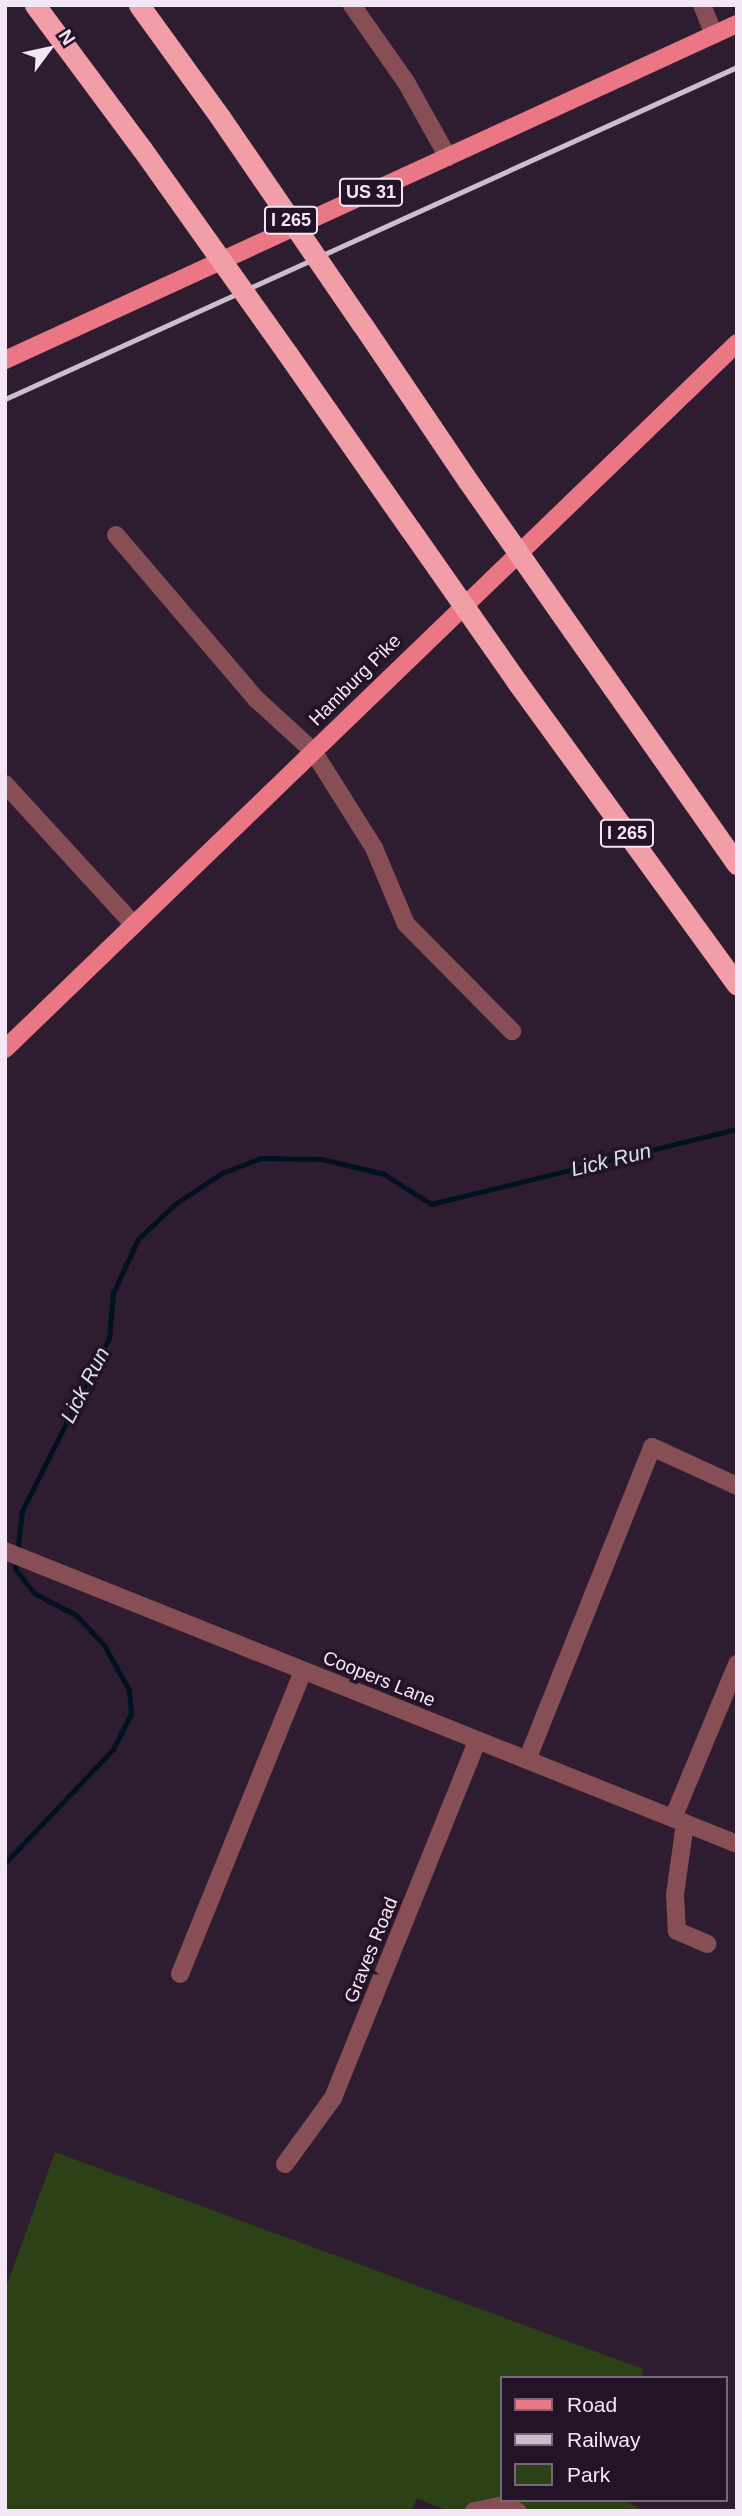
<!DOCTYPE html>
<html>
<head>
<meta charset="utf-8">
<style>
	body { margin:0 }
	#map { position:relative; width:742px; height:2516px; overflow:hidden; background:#2e1c30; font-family:Arial,sans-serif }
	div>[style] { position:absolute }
	.green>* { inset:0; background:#2c4116 }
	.stream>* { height:5px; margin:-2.5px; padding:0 2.5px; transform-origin:2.5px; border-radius:2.5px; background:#001121 }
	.minor>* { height:18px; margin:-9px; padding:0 9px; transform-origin:9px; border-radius:9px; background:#874f55 }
	.major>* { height:18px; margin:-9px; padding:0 9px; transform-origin:9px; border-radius:9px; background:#eb7785 }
	.highway>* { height:21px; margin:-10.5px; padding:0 10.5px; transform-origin:10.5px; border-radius:10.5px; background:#f29ea6 }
	.rail>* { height:5px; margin:-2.5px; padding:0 2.5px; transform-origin:2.5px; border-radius:2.5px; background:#ccbdcd }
	.highway-bridge>* { height:21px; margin:-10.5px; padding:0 10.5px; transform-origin:10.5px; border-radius:10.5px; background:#f29ea6 }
	span { translate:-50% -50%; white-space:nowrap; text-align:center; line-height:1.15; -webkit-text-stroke:7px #241226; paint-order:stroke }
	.shield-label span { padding:2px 5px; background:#241226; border:2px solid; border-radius:5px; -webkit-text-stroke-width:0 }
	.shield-label { font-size:18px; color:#f4e7f5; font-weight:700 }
	.street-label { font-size:19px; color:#f4e7f5 }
	.water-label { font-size:21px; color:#d1e3f2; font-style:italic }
	.frame { position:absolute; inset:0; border:7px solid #f4e7f5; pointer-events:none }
	.legend { position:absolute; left:500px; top:2376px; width:228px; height:126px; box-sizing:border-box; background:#241226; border:2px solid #776779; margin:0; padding:9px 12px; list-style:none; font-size:21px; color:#f4e7f5 }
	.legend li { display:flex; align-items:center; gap:14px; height:35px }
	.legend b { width:35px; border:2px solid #776779 }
	.north { position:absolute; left:14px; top:14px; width:70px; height:70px; -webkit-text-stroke:5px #241226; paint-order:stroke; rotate:57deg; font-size:19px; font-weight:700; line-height:28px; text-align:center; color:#f4e7f5 }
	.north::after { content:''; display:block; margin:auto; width:24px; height:32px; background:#f4e7f5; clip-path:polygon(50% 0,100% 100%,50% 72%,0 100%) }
</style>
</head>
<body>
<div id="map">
	<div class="green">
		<div style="clip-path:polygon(55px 2152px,643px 2369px,642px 2378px,502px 2378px,502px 2500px,623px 2500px,645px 2511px,448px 2511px,417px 2498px,411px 2511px,5px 2511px,5px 2290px)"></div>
	</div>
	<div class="stream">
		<div style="left:5px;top:1863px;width:157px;rotate:-46.5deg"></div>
		<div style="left:113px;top:1749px;width:39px;rotate:-63deg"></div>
		<div style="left:131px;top:1714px;width:24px;rotate:-95deg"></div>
		<div style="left:129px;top:1690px;width:51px;rotate:-119.1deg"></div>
		<div style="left:104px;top:1645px;width:41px;rotate:-133deg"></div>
		<div style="left:76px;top:1615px;width:47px;rotate:-152.4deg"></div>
		<div style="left:34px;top:1593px;width:31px;rotate:-128deg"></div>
		<div style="left:15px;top:1569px;width:58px;rotate:-83.1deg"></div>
		<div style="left:22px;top:1511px;width:194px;rotate:-63.3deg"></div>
		<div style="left:109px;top:1338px;width:45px;rotate:-84.9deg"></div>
		<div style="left:113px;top:1293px;width:60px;rotate:-65.2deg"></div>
		<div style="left:138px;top:1239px;width:51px;rotate:-43.4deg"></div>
		<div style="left:175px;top:1204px;width:56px;rotate:-33.4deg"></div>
		<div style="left:222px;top:1173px;width:42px;rotate:-21deg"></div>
		<div style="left:261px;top:1158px;width:61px;rotate:0.9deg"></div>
		<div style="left:322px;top:1159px;width:64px;rotate:13.6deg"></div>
		<div style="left:384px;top:1174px;width:56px;rotate:32.6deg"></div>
		<div style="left:431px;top:1204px;width:315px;rotate:-13.8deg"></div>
	</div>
	<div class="minor">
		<div style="left:352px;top:5px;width:94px;rotate:55deg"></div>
		<div style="left:406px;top:82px;width:86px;rotate:60.8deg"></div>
		<div style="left:702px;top:5px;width:32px;rotate:68deg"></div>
		<div style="left:116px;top:535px;width:216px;rotate:49.5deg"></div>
		<div style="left:256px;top:699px;width:77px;rotate:42.4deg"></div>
		<div style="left:313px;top:751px;width:115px;rotate:57.8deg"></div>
		<div style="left:374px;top:848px;width:82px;rotate:67.2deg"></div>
		<div style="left:406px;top:924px;width:151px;rotate:45.3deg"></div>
		<div style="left:5px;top:784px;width:191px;rotate:47.5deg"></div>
		<div style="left:5px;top:1551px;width:788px;rotate:21.81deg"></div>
		<div style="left:527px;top:1760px;width:337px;rotate:-68.2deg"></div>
		<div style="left:652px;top:1447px;width:94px;rotate:24.6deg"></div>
		<div style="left:673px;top:1818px;width:167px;rotate:-67.4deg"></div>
		<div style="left:685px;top:1823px;width:73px;rotate:97.9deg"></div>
		<div style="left:675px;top:1895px;width:36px;rotate:87deg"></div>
		<div style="left:677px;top:1931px;width:33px;rotate:23deg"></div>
		<div style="left:180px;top:1974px;width:327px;rotate:-67.9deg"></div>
		<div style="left:285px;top:2164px;width:82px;rotate:-54deg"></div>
		<div style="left:333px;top:2098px;width:385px;rotate:-68deg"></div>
		<div style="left:474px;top:2511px;width:25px;rotate:-11deg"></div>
		<div style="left:499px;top:2506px;width:19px;rotate:16deg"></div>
	</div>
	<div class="major">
		<div style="left:5px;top:360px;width:805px;rotate:-24.66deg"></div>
		<div style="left:5px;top:1049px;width:1017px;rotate:-43.96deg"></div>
	</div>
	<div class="highway">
		<div style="left:35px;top:5px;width:179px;rotate:53.4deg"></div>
		<div style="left:139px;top:5px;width:138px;rotate:54.1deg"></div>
		<div style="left:362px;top:324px;width:189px;rotate:56deg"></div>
		<div style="left:287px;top:353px;width:215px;rotate:55.1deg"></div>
		<div style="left:573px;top:631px;width:285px;rotate:54.9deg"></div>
		<div style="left:517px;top:682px;width:374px;rotate:54deg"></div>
	</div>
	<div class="rail">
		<div style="left:5px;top:399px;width:804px;rotate:-24.4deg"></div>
	</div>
	<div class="highway-bridge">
		<div style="left:220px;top:117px;width:251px;rotate:55.6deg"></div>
		<div style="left:142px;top:149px;width:250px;rotate:54.6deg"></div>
		<div style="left:468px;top:481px;width:183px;rotate:55deg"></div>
		<div style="left:410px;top:529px;width:187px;rotate:55deg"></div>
	</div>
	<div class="shield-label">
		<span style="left:371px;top:192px">US 31</span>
		<span style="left:291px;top:220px">I 265</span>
		<span style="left:627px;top:833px">I 265</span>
	</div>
	<div class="street-label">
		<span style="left:355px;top:680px;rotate:-45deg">Hamburg Pike</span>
		<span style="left:379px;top:1679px;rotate:22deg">Coopers Lane</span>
		<span style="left:371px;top:1950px;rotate:-68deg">Graves Road</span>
	</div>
	<div class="water-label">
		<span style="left:611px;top:1160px;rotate:-14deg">Lick Run</span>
		<span style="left:85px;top:1385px;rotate:-63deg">Lick Run</span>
	</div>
	<div class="frame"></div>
	<ul class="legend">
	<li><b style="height:9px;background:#eb7785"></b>Road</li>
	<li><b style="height:9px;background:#ccbdcd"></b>Railway</li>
	<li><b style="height:19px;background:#2c4116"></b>Park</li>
	</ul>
	<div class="north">N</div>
</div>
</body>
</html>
